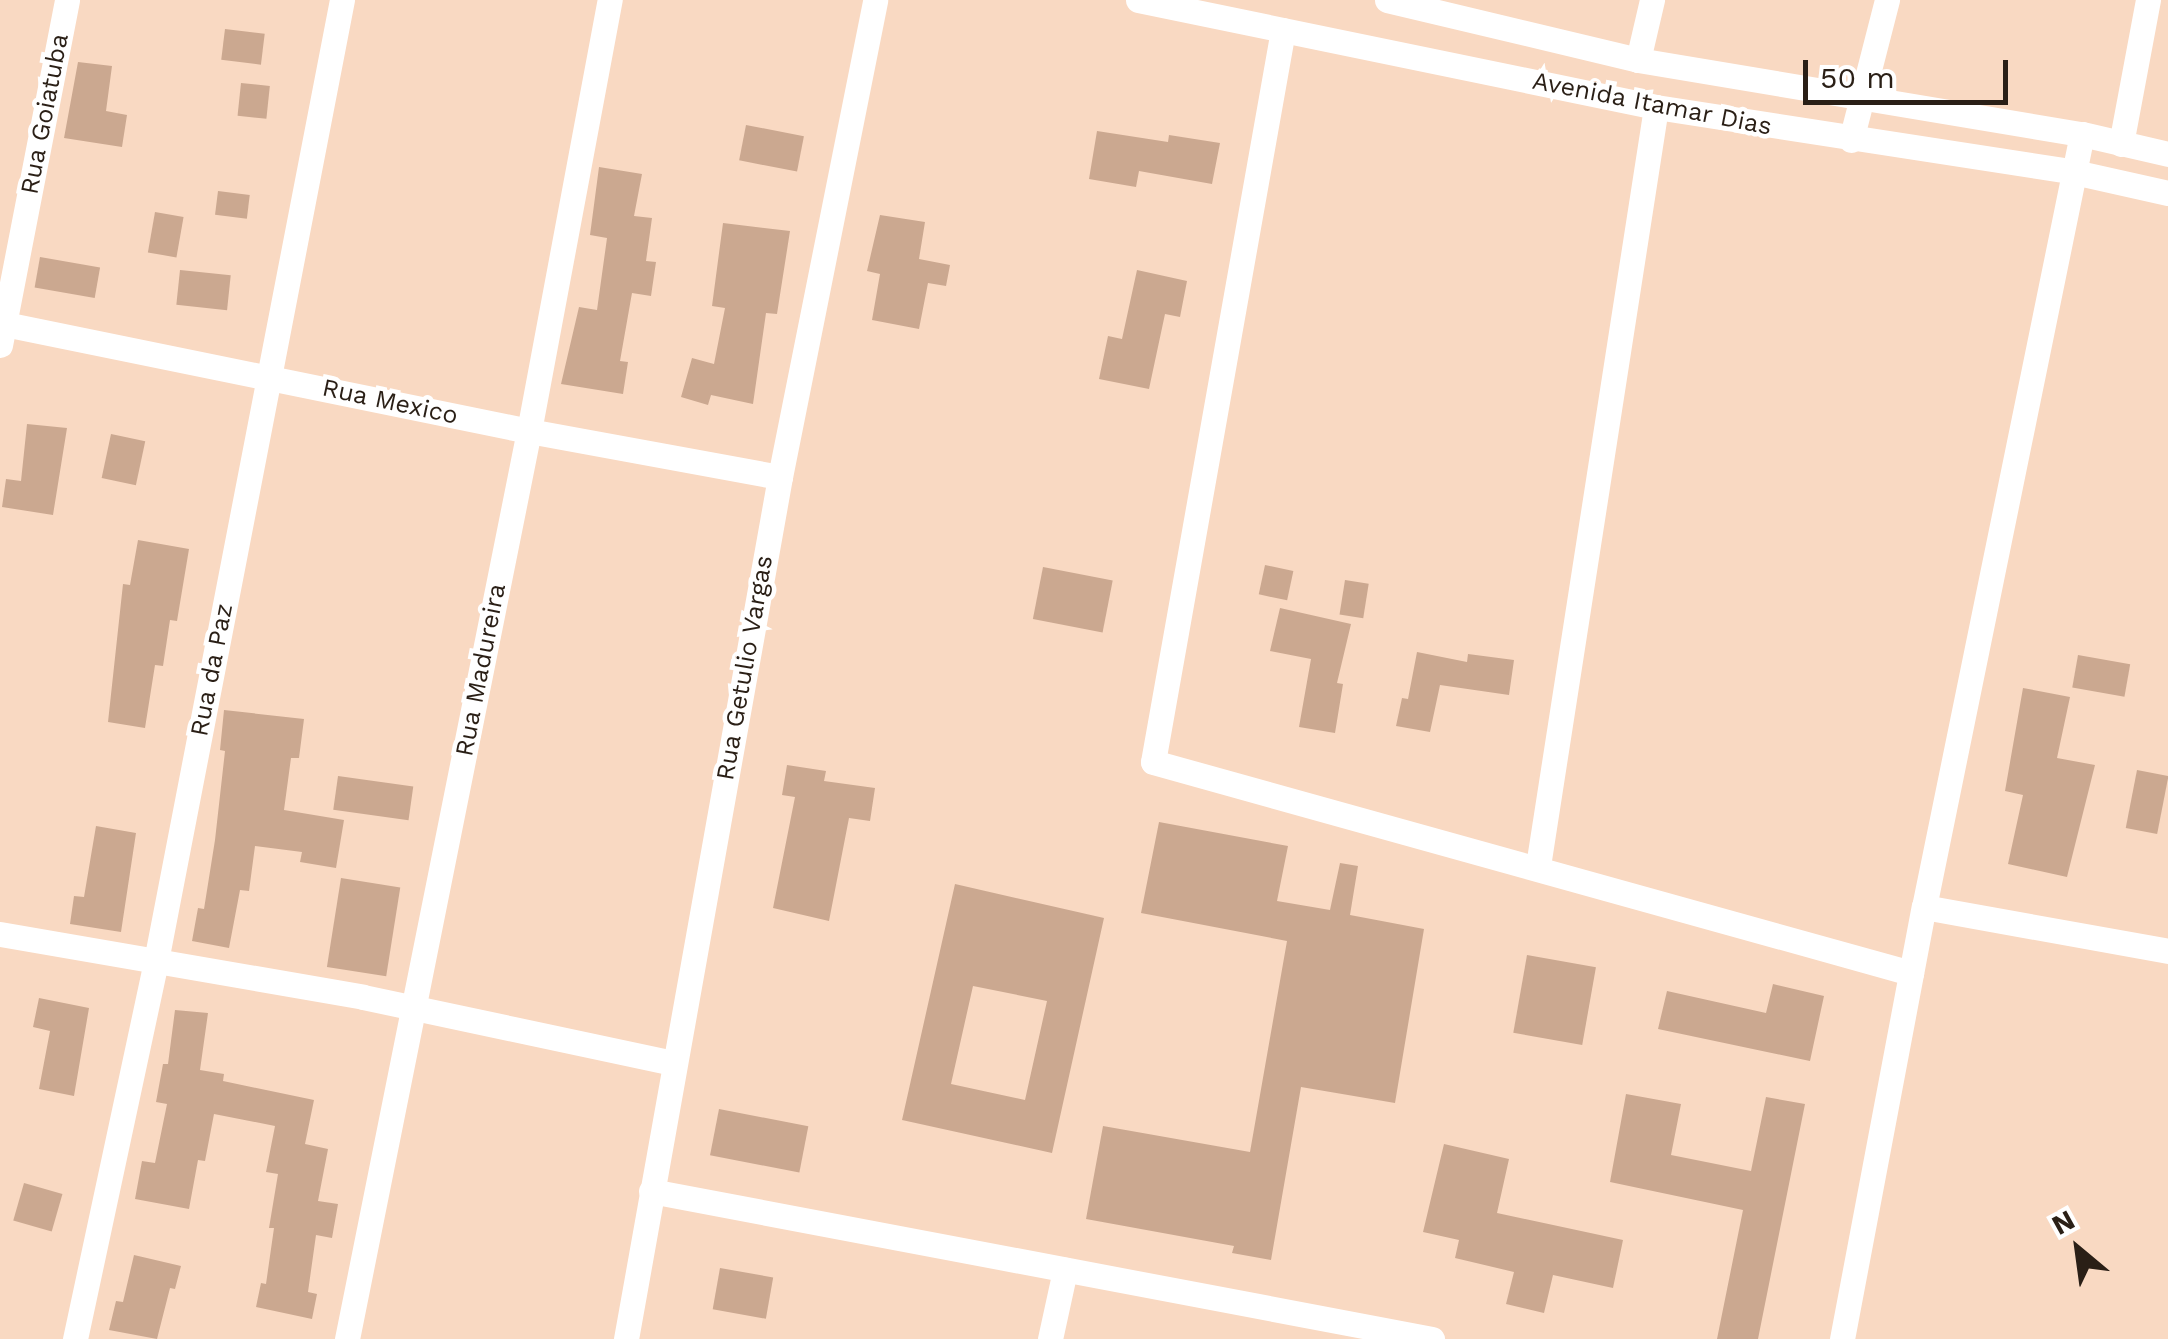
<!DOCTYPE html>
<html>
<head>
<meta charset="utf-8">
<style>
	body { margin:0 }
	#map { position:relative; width:2168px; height:1339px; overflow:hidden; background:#f9d9c2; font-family:"Work Sans",sans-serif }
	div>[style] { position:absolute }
	.building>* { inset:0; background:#cba890; transform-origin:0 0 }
	.minor>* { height:25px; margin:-12.5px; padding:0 12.5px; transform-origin:12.5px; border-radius:12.5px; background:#fff }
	span { translate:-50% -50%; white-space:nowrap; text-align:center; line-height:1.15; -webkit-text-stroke:9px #fff; paint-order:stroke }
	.street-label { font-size:25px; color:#2a1f16 }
	.north { position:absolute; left:2028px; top:1199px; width:100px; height:100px; -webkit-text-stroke:8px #fff; paint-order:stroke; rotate:331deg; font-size:28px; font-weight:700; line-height:40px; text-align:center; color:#2a1f16 }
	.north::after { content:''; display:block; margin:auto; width:35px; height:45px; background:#2a1f16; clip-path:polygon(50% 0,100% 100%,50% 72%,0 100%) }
	.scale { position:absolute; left:1803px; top:60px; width:205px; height:45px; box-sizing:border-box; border:5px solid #2a1f16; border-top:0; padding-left:12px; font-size:30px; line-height:35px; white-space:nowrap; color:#2a1f16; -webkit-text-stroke:8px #fff; paint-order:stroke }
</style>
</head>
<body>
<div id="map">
	<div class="building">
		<div style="left:225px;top:29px;width:40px;height:31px;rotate:7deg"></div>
		<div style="clip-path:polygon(78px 62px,112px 66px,106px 111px,127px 115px,122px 147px,64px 138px)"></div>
		<div style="left:241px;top:83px;width:29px;height:33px;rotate:6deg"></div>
		<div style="left:746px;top:125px;width:59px;height:36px;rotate:11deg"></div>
		<div style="clip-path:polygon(1097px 131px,1168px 142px,1169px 135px,1220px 143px,1212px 184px,1139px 171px,1136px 187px,1089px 179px)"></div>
		<div style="clip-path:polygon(599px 167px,642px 174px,634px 216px,652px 218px,646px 261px,656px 262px,651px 296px,632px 293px,620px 361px,628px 362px,623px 394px,561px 384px,579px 307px,597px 310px,607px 238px,590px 235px)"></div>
		<div style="left:218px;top:191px;width:32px;height:24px;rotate:7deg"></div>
		<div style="left:155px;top:212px;width:29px;height:41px;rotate:10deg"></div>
		<div style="clip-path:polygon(880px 215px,925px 222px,919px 259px,950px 265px,946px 286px,928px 283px,919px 329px,872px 320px,880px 274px,867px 271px)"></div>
		<div style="clip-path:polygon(723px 223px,790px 231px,777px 314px,766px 313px,753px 404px,711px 395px,708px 405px,681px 397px,692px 358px,714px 364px,725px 308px,712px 306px)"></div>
		<div style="left:40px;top:257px;width:61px;height:31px;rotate:10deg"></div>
		<div style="left:180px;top:270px;width:51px;height:35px;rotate:6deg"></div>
		<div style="clip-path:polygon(1137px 270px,1187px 281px,1180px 317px,1165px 314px,1149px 389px,1099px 379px,1108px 336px,1122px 339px)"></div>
		<div style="clip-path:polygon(27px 424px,67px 428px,53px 515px,2px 507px,6px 479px,21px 481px)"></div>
		<div style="left:111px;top:434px;width:35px;height:45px;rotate:12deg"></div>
		<div style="clip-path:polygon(138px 540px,189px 549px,177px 621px,170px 620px,163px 666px,155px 665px,145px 728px,108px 722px,123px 584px,130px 585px)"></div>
		<div style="left:1265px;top:565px;width:29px;height:30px;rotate:12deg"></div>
		<div style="left:1043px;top:567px;width:71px;height:53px;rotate:11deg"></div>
		<div style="left:1345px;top:580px;width:24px;height:35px;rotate:9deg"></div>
		<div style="clip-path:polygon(1280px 608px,1351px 624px,1337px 683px,1343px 684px,1335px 733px,1299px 727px,1311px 659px,1270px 651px)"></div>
		<div style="clip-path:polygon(1417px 652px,1467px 662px,1468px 654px,1514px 660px,1509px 695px,1440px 685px,1430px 732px,1396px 726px,1402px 698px,1408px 699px)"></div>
		<div style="left:2078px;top:655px;width:53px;height:33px;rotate:10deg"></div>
		<div style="clip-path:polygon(2023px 688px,2070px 697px,2057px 758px,2095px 765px,2067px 877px,2008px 864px,2023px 795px,2005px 791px)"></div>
		<div style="clip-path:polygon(224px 710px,304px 719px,299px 758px,291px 758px,284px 810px,344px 820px,336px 868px,300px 862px,302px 852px,255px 846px,249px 891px,240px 890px,229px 948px,192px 941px,198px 908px,204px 909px,215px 840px,225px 751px,220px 750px)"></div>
		<div style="clip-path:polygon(787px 765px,826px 771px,824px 781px,875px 788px,870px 821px,849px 818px,829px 921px,773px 908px,795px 797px,782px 795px)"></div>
		<div style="left:2137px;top:770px;width:32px;height:59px;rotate:11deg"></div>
		<div style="left:338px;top:776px;width:76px;height:34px;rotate:8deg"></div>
		<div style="clip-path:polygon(1159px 822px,1288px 846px,1277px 901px,1330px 910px,1340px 863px,1358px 866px,1350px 915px,1424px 929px,1395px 1103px,1301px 1087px,1271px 1260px,1232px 1253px,1234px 1246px,1086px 1219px,1103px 1126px,1250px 1152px,1287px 941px,1141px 913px)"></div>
		<div style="clip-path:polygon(96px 826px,136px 833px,121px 932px,70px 924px,74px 896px,84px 897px)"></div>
		<div style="left:341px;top:878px;width:60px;height:90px;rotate:9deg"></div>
		<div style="clip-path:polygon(evenodd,955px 884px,1104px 918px,1052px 1153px,902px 1120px,955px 884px,973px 986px,1047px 1001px,1025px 1100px,951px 1084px,973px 986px)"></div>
		<div style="left:1527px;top:955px;width:70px;height:79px;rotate:10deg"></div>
		<div style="clip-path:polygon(1773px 984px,1824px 996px,1810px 1061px,1658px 1029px,1667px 991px,1766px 1013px)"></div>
		<div style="clip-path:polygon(39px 998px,89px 1008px,74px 1096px,39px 1089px,50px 1031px,33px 1027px)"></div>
		<div style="clip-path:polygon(175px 1010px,208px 1013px,200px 1070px,224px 1074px,223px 1081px,314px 1100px,305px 1144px,328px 1149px,318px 1201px,338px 1204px,332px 1238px,316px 1235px,308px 1292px,317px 1294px,312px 1319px,256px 1307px,261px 1283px,266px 1284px,274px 1228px,269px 1228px,278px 1174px,266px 1172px,275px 1126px,214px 1114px,205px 1161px,198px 1160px,189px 1209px,135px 1199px,142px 1161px,155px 1163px,167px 1104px,156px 1102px,163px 1064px,168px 1064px)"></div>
		<div style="clip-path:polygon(1626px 1094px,1681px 1104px,1671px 1155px,1751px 1171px,1766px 1097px,1805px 1104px,1758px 1339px,1717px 1339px,1743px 1210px,1610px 1182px)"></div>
		<div style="left:719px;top:1109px;width:91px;height:47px;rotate:11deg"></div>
		<div style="clip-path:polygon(1444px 1144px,1509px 1159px,1497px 1213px,1623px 1240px,1613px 1288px,1553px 1275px,1544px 1313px,1506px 1304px,1514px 1272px,1455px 1258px,1459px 1240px,1423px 1232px)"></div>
		<div style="left:24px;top:1183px;width:40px;height:39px;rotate:16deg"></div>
		<div style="clip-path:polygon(134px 1255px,181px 1266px,175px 1289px,170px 1288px,157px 1339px,109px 1330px,116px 1301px,123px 1302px)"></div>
		<div style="left:720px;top:1268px;width:54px;height:42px;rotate:10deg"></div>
	</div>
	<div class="minor">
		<div style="left:1138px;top:0;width:529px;rotate:11.67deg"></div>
		<div style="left:1656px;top:107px;width:423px;rotate:8.8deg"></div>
		<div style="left:2074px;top:172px;width:96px;rotate:12.6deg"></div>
		<div style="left:1387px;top:0;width:258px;rotate:13.4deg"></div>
		<div style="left:1638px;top:60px;width:450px;rotate:9.5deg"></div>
		<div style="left:2082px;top:134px;width:88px;rotate:13.1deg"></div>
		<div style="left:1283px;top:30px;width:743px;rotate:100.07deg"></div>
		<div style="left:1153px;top:762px;width:787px;rotate:15.56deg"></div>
		<div style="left:1638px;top:60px;width:62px;rotate:-76.9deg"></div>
		<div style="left:1851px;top:140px;width:145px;rotate:-75.6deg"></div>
		<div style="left:2121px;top:144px;width:147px;rotate:-79.4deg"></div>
		<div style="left:0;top:323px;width:540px;rotate:11.54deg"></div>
		<div style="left:529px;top:431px;width:255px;rotate:10.4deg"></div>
		<div style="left:0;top:345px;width:351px;rotate:-79deg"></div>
		<div style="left:1538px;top:866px;width:768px;rotate:-81.16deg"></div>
		<div style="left:1924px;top:907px;width:248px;rotate:10.2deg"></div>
		<div style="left:0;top:934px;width:368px;rotate:9.8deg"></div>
		<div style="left:363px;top:997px;width:317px;rotate:12deg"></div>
		<div style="left:651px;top:1191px;width:795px;rotate:10.73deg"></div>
		<div style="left:75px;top:1339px;width:387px;rotate:-77.9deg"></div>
		<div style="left:156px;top:961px;width:979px;rotate:-79.05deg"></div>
		<div style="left:347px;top:1339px;width:926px;rotate:-78.67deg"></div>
		<div style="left:529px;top:431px;width:439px;rotate:-79.4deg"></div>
		<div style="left:626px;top:1339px;width:876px;rotate:-79.87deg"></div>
		<div style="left:780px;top:477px;width:486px;rotate:-78.7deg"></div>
		<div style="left:1050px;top:1339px;width:71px;rotate:-77.7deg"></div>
		<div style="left:1842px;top:1339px;width:440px;rotate:-79.3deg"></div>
		<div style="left:1924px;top:907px;width:789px;rotate:-78.45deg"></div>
	</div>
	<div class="street-label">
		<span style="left:1652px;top:104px;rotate:11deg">Avenida Itamar Dias</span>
		<span style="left:45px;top:114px;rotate:-79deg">Rua Goiatuba</span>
		<span style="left:390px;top:402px;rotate:12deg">Rua Mexico</span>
		<span style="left:745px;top:668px;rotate:-80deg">Rua Getulio Vargas</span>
		<span style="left:212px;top:670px;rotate:-79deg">Rua da Paz</span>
		<span style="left:481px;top:670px;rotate:-79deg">Rua Madureira</span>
	</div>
	<div class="north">N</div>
	<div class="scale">50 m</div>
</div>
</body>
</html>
